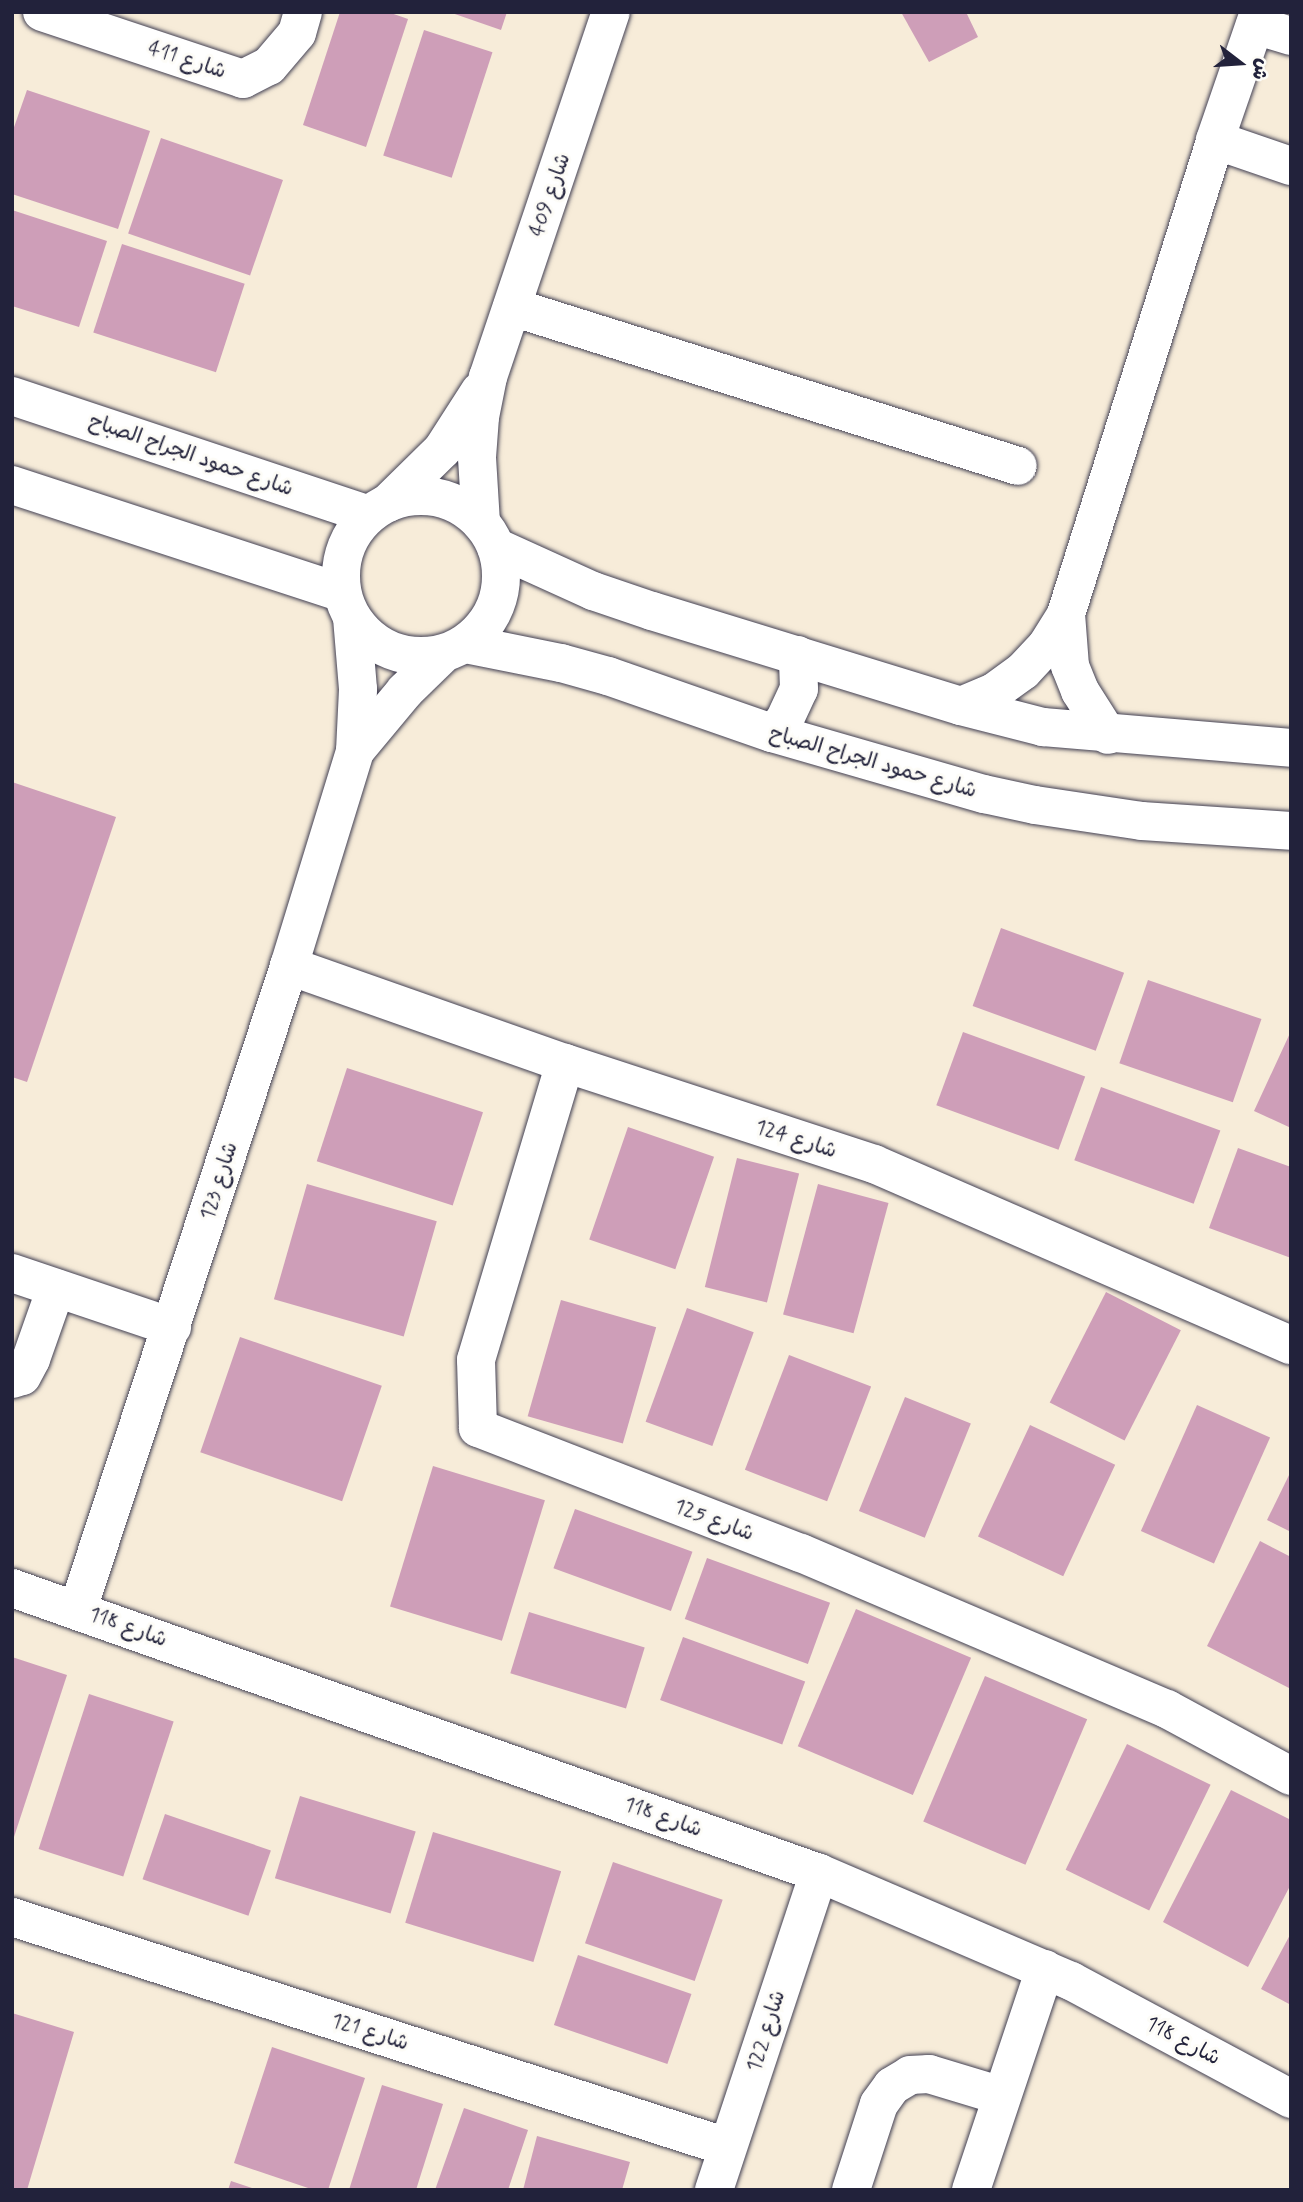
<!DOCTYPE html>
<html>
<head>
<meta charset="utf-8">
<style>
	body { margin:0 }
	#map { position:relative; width:1303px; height:2202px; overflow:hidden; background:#f7ecd9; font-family:Mynerve,"Playpen Sans Arabic",sans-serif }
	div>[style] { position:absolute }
	.building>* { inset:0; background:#ce9eb8; transform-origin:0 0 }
	.roads { filter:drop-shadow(0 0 2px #424053) drop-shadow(0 0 2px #424053) }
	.minor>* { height:38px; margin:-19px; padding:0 19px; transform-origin:19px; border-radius:19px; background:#fff }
	.minor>.ring { margin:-19px; padding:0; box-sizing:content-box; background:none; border:38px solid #fff; border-radius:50% }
	span { translate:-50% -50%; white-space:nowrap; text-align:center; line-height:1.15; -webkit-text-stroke:6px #fdfcf7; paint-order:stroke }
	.street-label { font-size:21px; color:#22223b }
	.frame { position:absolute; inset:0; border:14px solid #22223b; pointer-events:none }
	.north { position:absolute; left:1205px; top:28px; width:70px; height:70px; -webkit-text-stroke:5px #fdfcf7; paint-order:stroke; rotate:107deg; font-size:19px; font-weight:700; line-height:28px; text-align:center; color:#22223b }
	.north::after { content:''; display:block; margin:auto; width:24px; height:32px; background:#22223b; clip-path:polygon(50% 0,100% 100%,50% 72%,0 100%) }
</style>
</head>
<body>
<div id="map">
	<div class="building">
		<div style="clip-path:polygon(340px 12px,388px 12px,408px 19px,366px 147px,303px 125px)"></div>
		<div style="clip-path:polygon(449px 12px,507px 12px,501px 30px)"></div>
		<div style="clip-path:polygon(901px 12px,966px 12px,978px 37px,929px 62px)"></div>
		<div style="left:424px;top:30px;width:72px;height:132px;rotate:18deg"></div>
		<div style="clip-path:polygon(27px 90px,150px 131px,118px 229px,12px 194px,12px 133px)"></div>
		<div style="left:161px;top:138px;width:129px;height:101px;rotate:19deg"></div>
		<div style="clip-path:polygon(12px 210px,107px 241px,79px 327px,12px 306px)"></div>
		<div style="left:122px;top:244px;width:129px;height:93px;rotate:18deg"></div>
		<div style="clip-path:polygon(12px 782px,116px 817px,27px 1082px,12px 1077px)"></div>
		<div style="left:1001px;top:928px;width:131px;height:83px;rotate:20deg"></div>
		<div style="left:1148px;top:980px;width:120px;height:88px;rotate:19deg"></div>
		<div style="clip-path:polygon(1291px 1031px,1291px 1128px,1254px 1111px)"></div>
		<div style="left:963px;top:1032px;width:130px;height:78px;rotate:20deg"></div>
		<div style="left:347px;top:1068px;width:143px;height:98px;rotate:18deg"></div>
		<div style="left:1101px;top:1087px;width:127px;height:78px;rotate:20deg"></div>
		<div style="left:628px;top:1127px;width:91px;height:119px;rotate:19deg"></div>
		<div style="clip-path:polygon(1238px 1148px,1291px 1167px,1291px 1258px,1209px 1228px)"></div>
		<div style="left:737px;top:1158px;width:64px;height:133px;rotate:14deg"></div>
		<div style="left:307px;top:1184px;width:135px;height:120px;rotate:16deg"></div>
		<div style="left:818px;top:1184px;width:73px;height:135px;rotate:15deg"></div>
		<div style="left:1106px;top:1292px;width:84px;height:124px;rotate:27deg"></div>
		<div style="left:561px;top:1300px;width:99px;height:121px;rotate:16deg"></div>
		<div style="left:687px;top:1308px;width:71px;height:121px;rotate:20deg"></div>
		<div style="left:240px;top:1337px;width:150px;height:122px;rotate:19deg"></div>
		<div style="left:789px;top:1355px;width:88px;height:123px;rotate:21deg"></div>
		<div style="left:905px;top:1397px;width:71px;height:123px;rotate:22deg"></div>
		<div style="left:1197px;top:1405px;width:80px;height:138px;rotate:24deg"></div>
		<div style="left:1030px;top:1425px;width:94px;height:123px;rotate:25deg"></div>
		<div style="left:433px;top:1466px;width:117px;height:147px;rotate:17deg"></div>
		<div style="clip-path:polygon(1291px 1471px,1291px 1532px,1267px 1520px)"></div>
		<div style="left:575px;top:1509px;width:125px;height:63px;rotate:20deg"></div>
		<div style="clip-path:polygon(1260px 1541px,1291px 1557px,1289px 1688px,1207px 1646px)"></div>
		<div style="left:707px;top:1558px;width:131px;height:65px;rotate:20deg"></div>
		<div style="left:856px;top:1609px;width:125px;height:149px;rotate:23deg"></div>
		<div style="left:529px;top:1612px;width:121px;height:64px;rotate:17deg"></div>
		<div style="left:683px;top:1637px;width:130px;height:67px;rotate:20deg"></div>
		<div style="clip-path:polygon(12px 1657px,67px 1675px,13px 1840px,12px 1840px)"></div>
		<div style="left:985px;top:1676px;width:111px;height:158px;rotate:23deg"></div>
		<div style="left:89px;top:1694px;width:89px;height:163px;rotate:18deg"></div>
		<div style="left:1127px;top:1744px;width:93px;height:140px;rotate:26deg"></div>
		<div style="clip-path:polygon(1231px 1790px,1291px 1820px,1291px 1884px,1248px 1967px,1163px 1922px)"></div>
		<div style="left:300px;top:1796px;width:121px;height:86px;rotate:17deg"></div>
		<div style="left:165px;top:1814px;width:112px;height:69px;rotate:19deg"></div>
		<div style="left:433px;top:1832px;width:134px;height:95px;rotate:17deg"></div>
		<div style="left:613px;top:1862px;width:116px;height:86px;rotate:19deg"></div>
		<div style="clip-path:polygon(1291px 1933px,1291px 2005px,1261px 1989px)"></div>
		<div style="left:578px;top:1955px;width:120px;height:74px;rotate:19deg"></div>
		<div style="clip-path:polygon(12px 2013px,74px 2032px,27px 2190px,12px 2190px)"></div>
		<div style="clip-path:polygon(272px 2047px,365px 2078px,328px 2190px,314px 2190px,234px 2163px)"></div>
		<div style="clip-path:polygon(382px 2085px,443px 2104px,416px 2190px,349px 2190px)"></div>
		<div style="clip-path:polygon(464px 2108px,528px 2130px,508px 2190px,435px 2190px)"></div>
		<div style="clip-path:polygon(537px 2136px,630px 2162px,622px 2190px,523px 2190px)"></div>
		<div style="clip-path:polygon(231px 2181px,255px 2189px,255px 2190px,228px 2190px)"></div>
	</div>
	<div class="roads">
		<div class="minor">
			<div style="left:42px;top:12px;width:212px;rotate:18.4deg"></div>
			<div style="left:243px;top:79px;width:29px;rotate:-27deg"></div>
			<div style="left:269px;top:66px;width:43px;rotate:-49.7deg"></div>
			<div style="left:297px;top:33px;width:22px;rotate:-74deg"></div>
			<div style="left:1255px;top:25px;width:38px;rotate:17deg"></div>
			<div style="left:1215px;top:140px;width:80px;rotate:18.9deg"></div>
			<div style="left:512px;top:307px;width:530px;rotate:17.44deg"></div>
			<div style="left:12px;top:396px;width:376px;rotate:18.4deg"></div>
			<div style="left:12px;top:485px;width:347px;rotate:18.1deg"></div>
			<div class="ring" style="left:341px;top:496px;width:122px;height:122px"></div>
			<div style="left:388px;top:503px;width:76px;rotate:-44.5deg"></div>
			<div style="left:442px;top:450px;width:70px;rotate:-57.2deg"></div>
			<div style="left:481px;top:523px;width:66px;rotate:-93.5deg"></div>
			<div style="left:477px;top:457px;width:40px;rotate:-85.7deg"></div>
			<div style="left:480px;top:417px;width:41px;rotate:-78.7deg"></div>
			<div style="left:488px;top:377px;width:385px;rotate:-71.4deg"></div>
			<div style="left:496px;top:547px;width:107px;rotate:24.4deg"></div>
			<div style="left:593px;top:591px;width:62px;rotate:18.7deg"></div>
			<div style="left:652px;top:611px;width:323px;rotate:17.1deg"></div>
			<div style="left:961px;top:706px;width:85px;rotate:14.4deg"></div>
			<div style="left:1043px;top:727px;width:249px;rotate:4.8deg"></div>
			<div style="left:1066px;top:614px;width:52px;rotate:85.6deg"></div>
			<div style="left:1070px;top:666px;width:27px;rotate:68deg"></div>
			<div style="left:1080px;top:691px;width:52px;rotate:57.5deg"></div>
			<div style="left:466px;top:644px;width:97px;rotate:11.3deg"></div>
			<div style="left:561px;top:663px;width:49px;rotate:15.5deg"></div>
			<div style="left:608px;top:676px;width:174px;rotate:19.2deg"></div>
			<div style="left:772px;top:733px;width:221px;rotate:16.1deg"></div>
			<div style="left:984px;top:794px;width:52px;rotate:12.2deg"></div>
			<div style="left:1035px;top:805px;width:108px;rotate:8.5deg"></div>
			<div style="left:1142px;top:821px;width:149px;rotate:3.8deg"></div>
			<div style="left:961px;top:706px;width:36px;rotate:-23deg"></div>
			<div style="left:994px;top:692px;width:36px;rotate:-36deg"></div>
			<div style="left:1023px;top:671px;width:35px;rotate:-47deg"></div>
			<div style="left:1047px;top:645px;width:36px;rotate:-58deg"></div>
			<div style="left:1066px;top:614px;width:497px;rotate:-72.5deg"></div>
			<div style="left:1215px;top:140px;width:135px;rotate:-71deg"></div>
			<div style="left:772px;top:733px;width:17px;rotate:-45deg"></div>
			<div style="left:784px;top:721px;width:35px;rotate:-65deg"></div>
			<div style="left:799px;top:689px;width:34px;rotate:-92deg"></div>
			<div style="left:355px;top:751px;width:78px;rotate:-50.2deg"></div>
			<div style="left:405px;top:691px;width:52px;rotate:-44.2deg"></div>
			<div style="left:289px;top:966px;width:293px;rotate:19.4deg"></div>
			<div style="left:565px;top:1063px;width:325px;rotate:18.1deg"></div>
			<div style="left:874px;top:1164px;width:455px;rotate:23.5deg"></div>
			<div style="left:565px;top:1063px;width:310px;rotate:106.7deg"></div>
			<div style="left:476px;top:1360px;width:68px;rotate:88.3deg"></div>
			<div style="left:478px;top:1428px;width:346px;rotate:21.2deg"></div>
			<div style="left:801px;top:1553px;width:398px;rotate:23.1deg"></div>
			<div style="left:1167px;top:1709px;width:141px;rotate:28.4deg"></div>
			<div style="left:12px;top:1273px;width:169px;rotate:18.6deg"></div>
			<div style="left:12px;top:1379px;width:10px;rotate:-17deg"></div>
			<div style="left:22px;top:1376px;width:19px;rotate:-62deg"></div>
			<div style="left:31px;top:1359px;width:75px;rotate:-70.6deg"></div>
			<div style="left:12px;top:1588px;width:856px;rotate:19.45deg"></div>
			<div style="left:819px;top:1873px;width:274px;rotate:23.2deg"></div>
			<div style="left:1071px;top:1981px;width:250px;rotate:28.2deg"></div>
			<div style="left:78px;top:1609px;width:677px;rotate:-71.83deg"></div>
			<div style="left:289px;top:966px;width:225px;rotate:-72.9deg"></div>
			<div style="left:355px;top:751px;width:62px;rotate:-87.2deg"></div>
			<div style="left:358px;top:689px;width:71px;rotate:-94.8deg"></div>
			<div style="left:12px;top:1917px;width:751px;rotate:17.83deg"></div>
			<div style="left:714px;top:2190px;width:334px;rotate:-71.7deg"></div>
			<div style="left:851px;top:2190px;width:90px;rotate:-72deg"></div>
			<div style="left:879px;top:2104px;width:22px;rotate:-54deg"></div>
			<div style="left:892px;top:2086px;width:21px;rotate:-31deg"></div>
			<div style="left:910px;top:2075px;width:19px;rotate:-3deg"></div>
			<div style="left:929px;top:2074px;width:76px;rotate:16.8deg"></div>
			<div style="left:971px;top:2190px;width:233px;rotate:-71.5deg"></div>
		</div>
	</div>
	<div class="street-label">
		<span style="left:187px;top:60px;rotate:18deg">شارع 411</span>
		<span style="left:550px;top:195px;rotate:-71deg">شارع 409</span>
		<span style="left:191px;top:455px;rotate:19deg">شارع حمود الجراح الصباح</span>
		<span style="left:873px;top:762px;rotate:16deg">شارع حمود الجراح الصباح</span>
		<span style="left:796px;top:1139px;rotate:18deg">شارع 124</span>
		<span style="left:219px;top:1181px;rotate:-72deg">شارع 123</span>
		<span style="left:714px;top:1520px;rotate:21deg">شارع 125</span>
		<span style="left:128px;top:1627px;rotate:20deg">شارع 118</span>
		<span style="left:663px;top:1817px;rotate:20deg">شارع 118</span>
		<span style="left:766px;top:2031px;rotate:-72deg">شارع 122</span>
		<span style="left:370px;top:2032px;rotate:18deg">شارع 121</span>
		<span style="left:1183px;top:2041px;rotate:28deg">شارع 118</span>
	</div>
	<div class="frame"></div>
	<div class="north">ش</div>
</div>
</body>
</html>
